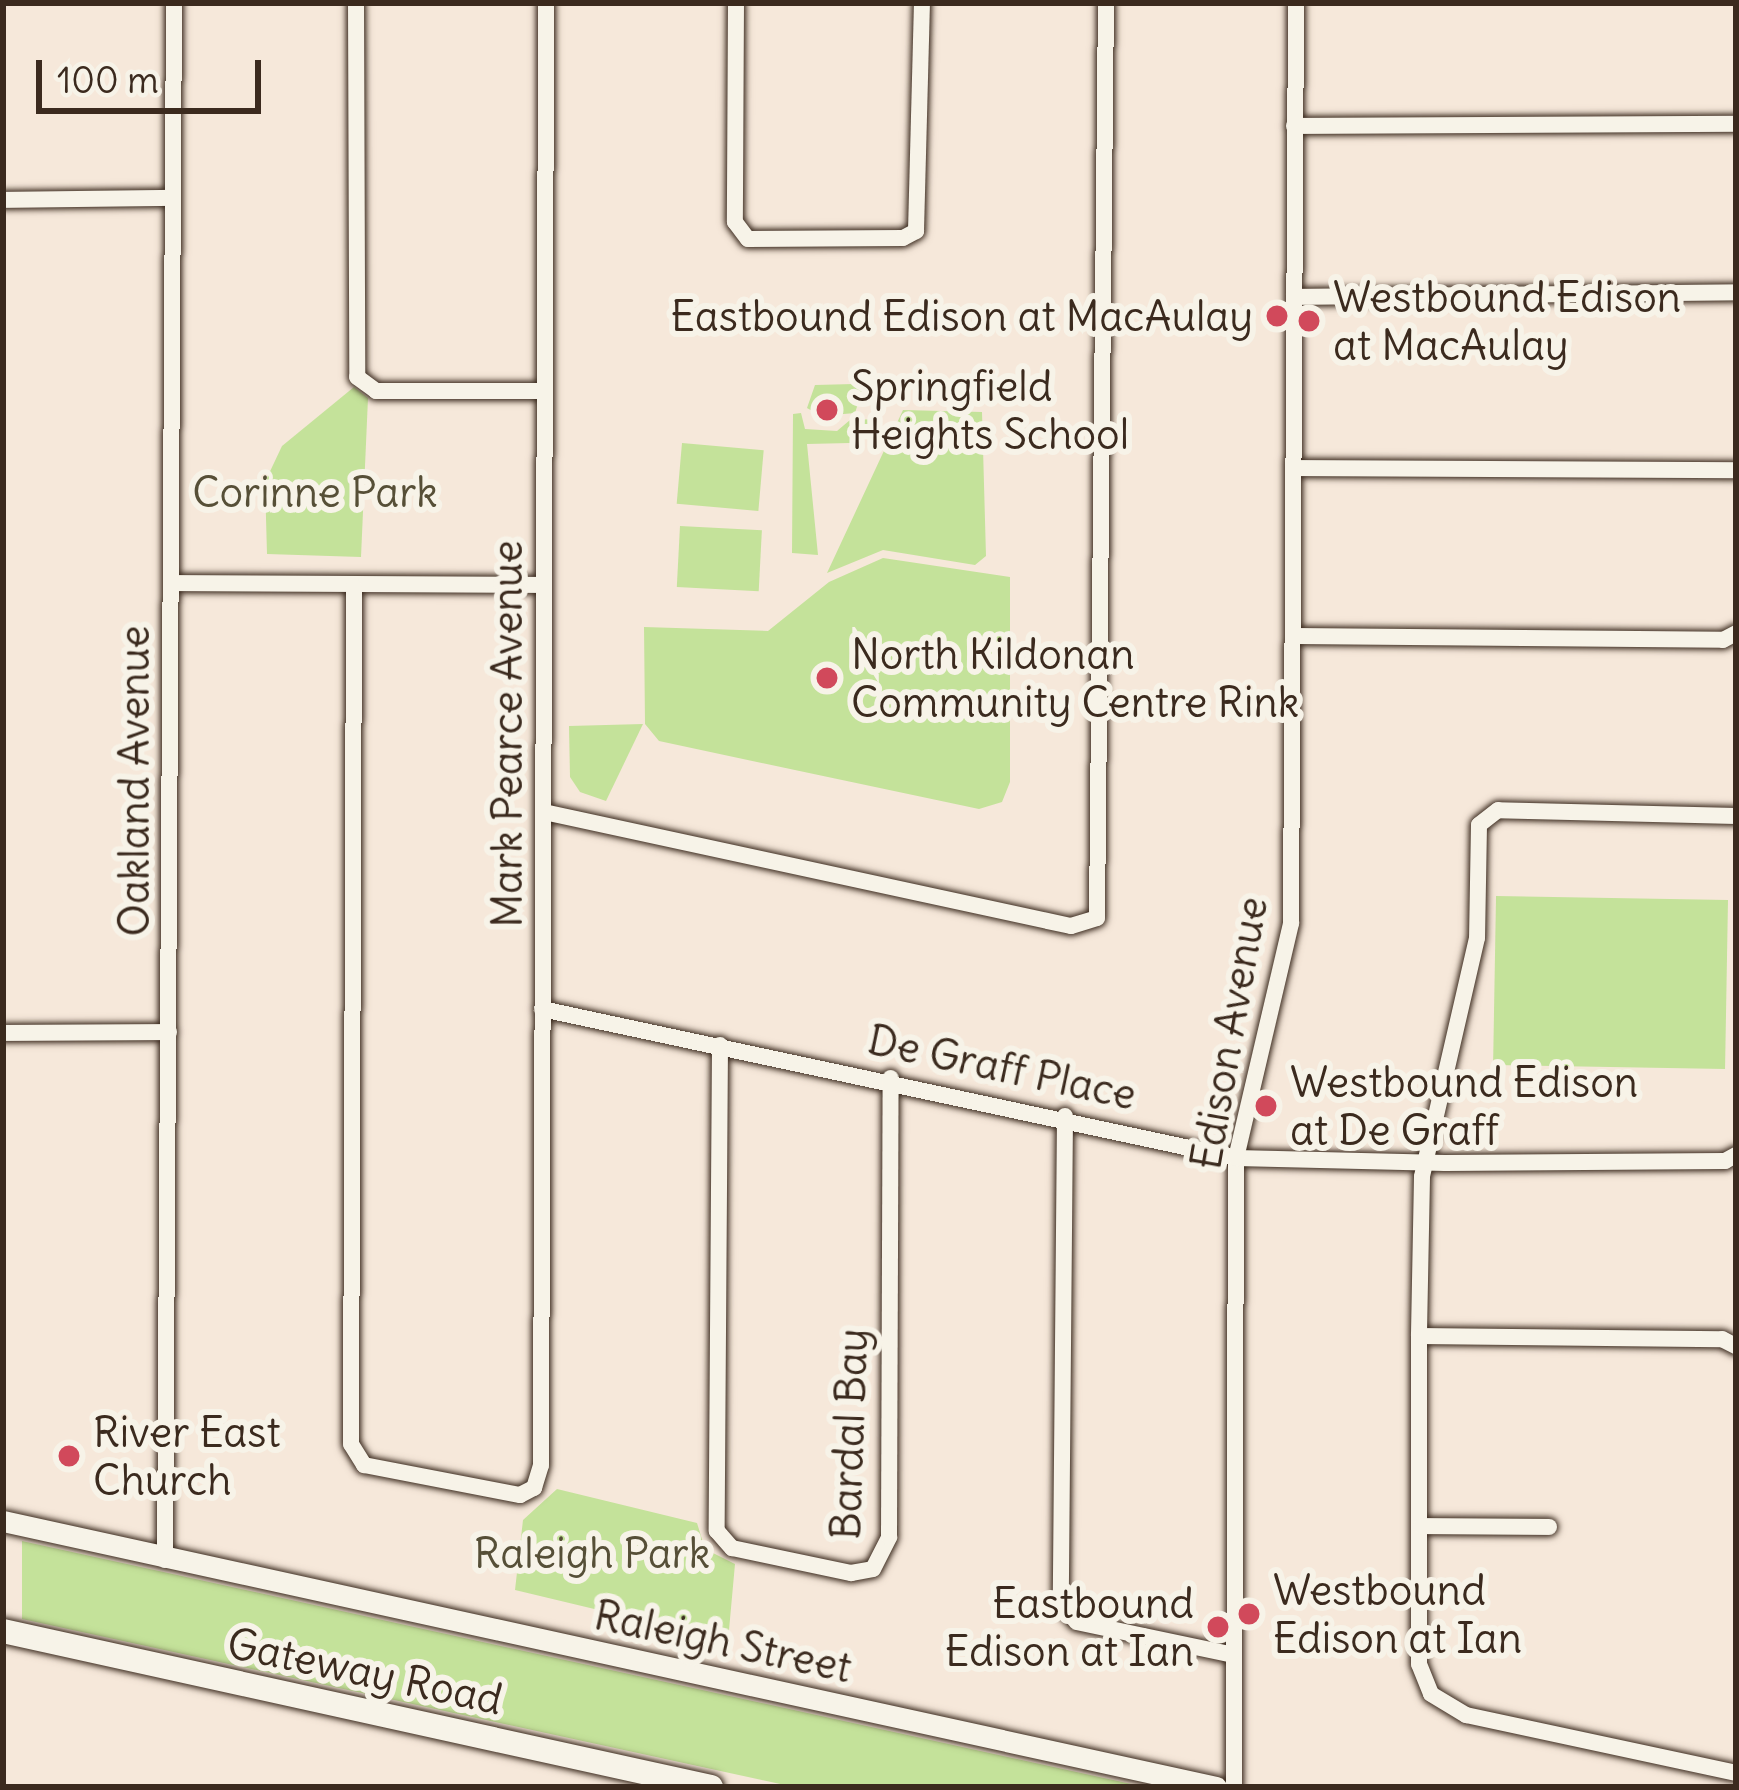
<!DOCTYPE html>
<html>
<head>
<meta charset="utf-8">
<style>
	body { margin:0 }
	#map { position:relative; width:1739px; height:1790px; overflow:hidden; background:#f6e8da; font-family:Delius,sans-serif }
	div>[style] { position:absolute }
	.green>* { inset:0; background:#c4e29a; transform-origin:0 0 }
	.roads { filter:drop-shadow(0 0 3px #3b2a1e) drop-shadow(0 0 3px #3b2a1e) }
	.minor>* { height:16px; margin:-8px; padding:0 8px; transform-origin:8px; border-radius:8px; background:#f7f3e8 }
	.tertiary>* { height:21px; margin:-10.5px; padding:0 10.5px; transform-origin:10.5px; border-radius:10.5px; background:#f7f3e8 }
	.secondary>* { height:24px; margin:-12px; padding:0 12px; transform-origin:12px; border-radius:12px; background:#f7f3e8 }
	.dots>* { width:33px; height:33px; translate:-50% -50%; box-sizing:border-box; border:6px solid #f7f3e8; border-radius:50% }
	span { translate:-50% -50%; white-space:nowrap; text-align:center; line-height:1.15; -webkit-text-stroke:12px #f7f3e8; paint-order:stroke }
	.poi-label { font-size:42px; color:#3b2a1e }
	.left { translate:0 -50%; text-align:left }
	.right { translate:-100% -50%; text-align:right }
	.park-label { font-size:42px; color:#564f37 }
	.street-label { font-size:42px; color:#3b2a1e }
	.frame { position:absolute; inset:0; border:6px solid #3b2a1e; pointer-events:none }
	.scale { position:absolute; left:36px; top:60px; width:225px; height:54px; box-sizing:border-box; border:6px solid #3b2a1e; border-top:0; padding-left:15px; font-size:36px; line-height:42px; white-space:nowrap; color:#3b2a1e; -webkit-text-stroke:9px #f7f3e8; paint-order:stroke }
</style>
</head>
<body>
<div id="map">
	<div class="green">
		<div style="clip-path:polygon(854px 384px,862px 391px,855px 413px,821px 416px,807px 408px,815px 385px)"></div>
		<div style="clip-path:polygon(354px 387px,368px 398px,361px 557px,267px 554px,265px 482px,282px 446px)"></div>
		<div style="clip-path:polygon(903px 410px,982px 412px,986px 556px,975px 565px,883px 550px,827px 573px)"></div>
		<div style="clip-path:polygon(801px 413px,805px 429px,837px 431px,850px 420px,878px 419px,878px 428px,850px 443px,807px 444px,818px 555px,792px 553px,793px 414px)"></div>
		<div style="left:682px;top:443px;width:82px;height:61px;rotate:5deg"></div>
		<div style="left:680px;top:526px;width:82px;height:61px;rotate:3deg"></div>
		<div style="clip-path:polygon(883px 558px,1010px 577px,1010px 782px,1002px 802px,979px 809px,809px 773px,659px 741px,645px 724px,644px 627px,768px 631px,829px 582px)"></div>
		<div style="clip-path:polygon(643px 724px,606px 801px,580px 792px,570px 777px,569px 726px)"></div>
		<div style="left:1728px;top:900px;width:169px;height:232px;rotate:91deg"></div>
		<div style="clip-path:polygon(557px 1489px,697px 1523px,705px 1549px,735px 1564px,728px 1641px,515px 1590px,523px 1520px)"></div>
		<div style="clip-path:polygon(22px 1541px,1145px 1787px,794px 1787px,22px 1619px)"></div>
	</div>
	<div class="roads">
		<div class="minor">
			<div style="left:356px;top:3px;width:374px;rotate:89.8deg"></div>
			<div style="left:357px;top:377px;width:24px;rotate:36deg"></div>
			<div style="left:376px;top:391px;width:166px"></div>
			<div style="left:736px;top:3px;width:219px;rotate:90.3deg"></div>
			<div style="left:735px;top:222px;width:21px;rotate:53deg"></div>
			<div style="left:748px;top:239px;width:155px;rotate:-0.4deg"></div>
			<div style="left:903px;top:238px;width:15px;rotate:-28deg"></div>
			<div style="left:916px;top:231px;width:228px;rotate:-88.5deg"></div>
			<div style="left:1294px;top:126px;width:442px;rotate:-0.3deg"></div>
			<div style="left:3px;top:200px;width:169px;rotate:-0.7deg"></div>
			<div style="left:1294px;top:297px;width:442px;rotate:-0.6deg"></div>
			<div style="left:1294px;top:468px;width:442px;rotate:0.3deg"></div>
			<div style="left:171px;top:583px;width:373px;rotate:0.3deg"></div>
			<div style="left:354px;top:587px;width:857px;rotate:90.2deg"></div>
			<div style="left:351px;top:1444px;width:25px;rotate:58deg"></div>
			<div style="left:364px;top:1465px;width:159px;rotate:10.9deg"></div>
			<div style="left:520px;top:1495px;width:16px;rotate:-27deg"></div>
			<div style="left:534px;top:1488px;width:24px;rotate:-73deg"></div>
			<div style="left:541px;top:1465px;width:1462px;rotate:-89.8deg"></div>
			<div style="left:1295px;top:636px;width:428px;rotate:0.5deg"></div>
			<div style="left:1723px;top:640px;width:15px;rotate:-28deg"></div>
			<div style="left:544px;top:812px;width:539px;rotate:12.21deg"></div>
			<div style="left:1071px;top:926px;width:27px;rotate:-17deg"></div>
			<div style="left:1097px;top:918px;width:915px;rotate:-89.44deg"></div>
			<div style="left:1736px;top:816px;width:238px;rotate:-178.6deg"></div>
			<div style="left:1498px;top:810px;width:24px;rotate:142deg"></div>
			<div style="left:1479px;top:825px;width:113px;rotate:91deg"></div>
			<div style="left:1477px;top:938px;width:245px;rotate:103deg"></div>
			<div style="left:1422px;top:1177px;width:159px;rotate:91.1deg"></div>
			<div style="left:1419px;top:1336px;width:328px;rotate:90deg"></div>
			<div style="left:1419px;top:1664px;width:32px;rotate:68deg"></div>
			<div style="left:1431px;top:1694px;width:41px;rotate:31deg"></div>
			<div style="left:1466px;top:1715px;width:276px;rotate:12.1deg"></div>
			<div style="left:542px;top:1009px;width:710px;rotate:12.12deg"></div>
			<div style="left:1236px;top:1158px;width:209px;rotate:1.4deg"></div>
			<div style="left:1445px;top:1163px;width:280px;rotate:-0.4deg"></div>
			<div style="left:1725px;top:1161px;width:13px;rotate:-29deg"></div>
			<div style="left:3px;top:1033px;width:166px;rotate:-0.3deg"></div>
			<div style="left:720px;top:1045px;width:486px;rotate:90.4deg"></div>
			<div style="left:717px;top:1531px;width:23px;rotate:49deg"></div>
			<div style="left:732px;top:1548px;width:122px;rotate:11.9deg"></div>
			<div style="left:851px;top:1573px;width:22px;rotate:-10deg"></div>
			<div style="left:873px;top:1569px;width:36px;rotate:-63deg"></div>
			<div style="left:889px;top:1537px;width:459px;rotate:-89.8deg"></div>
			<div style="left:1065px;top:1116px;width:489px;rotate:90.5deg"></div>
			<div style="left:1061px;top:1605px;width:23px;rotate:47deg"></div>
			<div style="left:1077px;top:1622px;width:159px;rotate:11.9deg"></div>
			<div style="left:1419px;top:1336px;width:303px;rotate:0.6deg"></div>
			<div style="left:1722px;top:1339px;width:16px;rotate:27deg"></div>
			<div style="left:1421px;top:1526px;width:128px;rotate:0.4deg"></div>
			<div style="left:165px;top:1560px;width:1557px;rotate:-89.67deg"></div>
			<div style="left:1234px;top:1787px;width:629px;rotate:-89.82deg"></div>
			<div style="left:1236px;top:1158px;width:241px;rotate:-76.8deg"></div>
			<div style="left:1291px;top:923px;width:920px;rotate:-89.69deg"></div>
		</div>
		<div class="tertiary">
			<div style="left:3px;top:1521px;width:1242px;rotate:12.37deg"></div>
		</div>
		<div class="secondary">
			<div style="left:3px;top:1631px;width:725px;rotate:12.43deg"></div>
		</div>
	</div>
	<div class="dots">
		<div style="left:1277px;top:316px;background:#d1495b"></div>
		<div style="left:1309px;top:321px;background:#d1495b"></div>
		<div style="left:827px;top:410px;background:#d1495b"></div>
		<div style="left:827px;top:678px;background:#d1495b"></div>
		<div style="left:1266px;top:1106px;background:#d1495b"></div>
		<div style="left:69px;top:1456px;background:#d1495b"></div>
		<div style="left:1249px;top:1614px;background:#d1495b"></div>
		<div style="left:1218px;top:1627px;background:#d1495b"></div>
	</div>
	<div class="poi-label">
		<span class="left" style="left:1333px;top:321px">Westbound Edison<br>at MacAulay</span>
		<span class="right" style="left:1253px;top:316px">Eastbound Edison at MacAulay</span>
		<span class="left" style="left:851px;top:410px">Springfield<br>Heights School</span>
		<span class="left" style="left:851px;top:678px">North Kildonan<br>Community Centre Rink</span>
		<span class="left" style="left:1290px;top:1106px">Westbound Edison<br>at De Graff</span>
		<span class="left" style="left:93px;top:1456px">River East<br>Church</span>
		<span class="left" style="left:1273px;top:1614px">Westbound<br>Edison at Ian</span>
		<span class="right" style="left:1194px;top:1627px">Eastbound<br>Edison at Ian</span>
	</div>
	<div class="park-label">
		<span style="left:315px;top:492px">Corinne Park</span>
		<span style="left:592px;top:1553px">Raleigh Park</span>
	</div>
	<div class="street-label">
		<span style="left:507px;top:734px;rotate:-90deg">Mark Pearce Avenue</span>
		<span style="left:134px;top:781px;rotate:-90deg">Oakland Avenue</span>
		<span style="left:1229px;top:1033px;rotate:-80deg">Edison Avenue</span>
		<span style="left:1002px;top:1067px;rotate:12deg">De Graff Place</span>
		<span style="left:849px;top:1434px;rotate:-88deg">Bardal Bay</span>
		<span style="left:723px;top:1641px;rotate:12deg">Raleigh Street</span>
		<span style="left:365px;top:1671px;rotate:12deg">Gateway Road</span>
	</div>
	<div class="frame"></div>
	<div class="scale">100 m</div>
</div>
</body>
</html>
